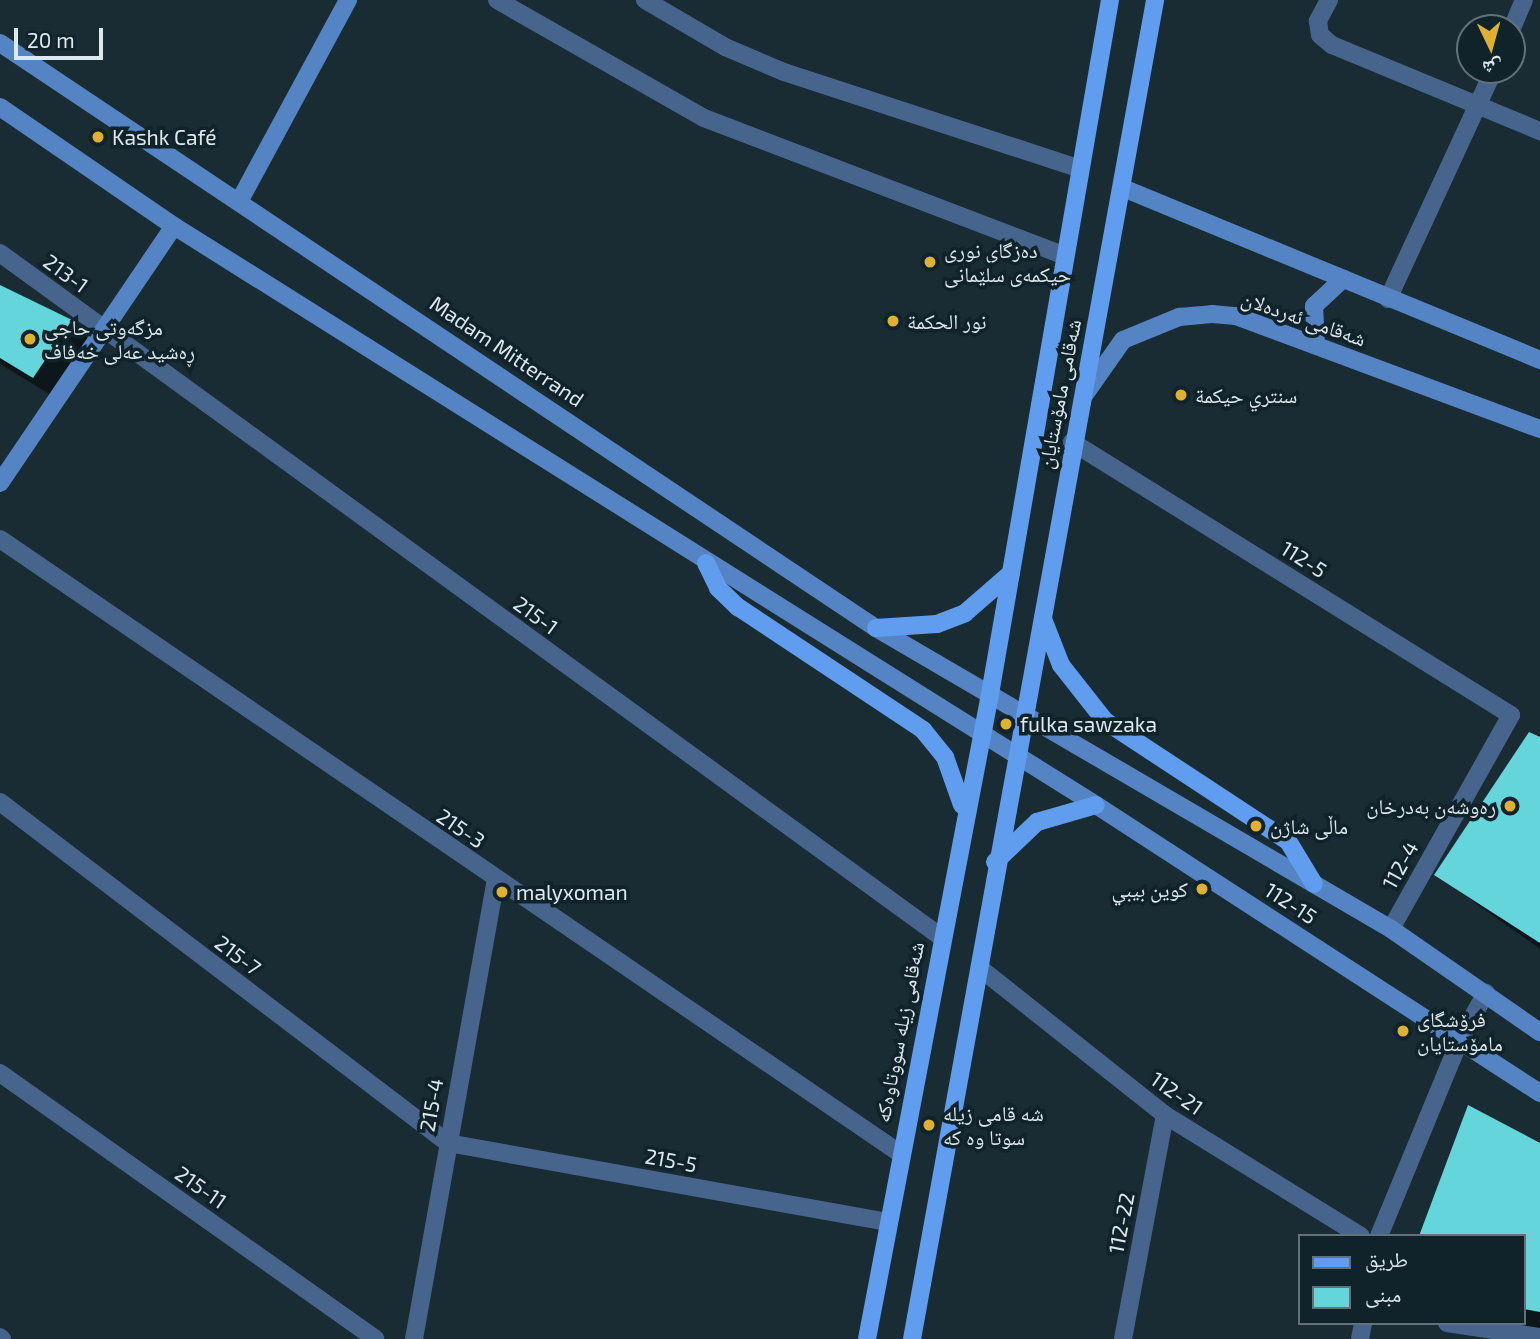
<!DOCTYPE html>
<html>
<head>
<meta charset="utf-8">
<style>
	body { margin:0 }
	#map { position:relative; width:1540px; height:1339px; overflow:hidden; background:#192c34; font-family:"Exo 2","Noto Naskh Arabic",sans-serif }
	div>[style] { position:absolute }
	.shadow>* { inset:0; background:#0007 }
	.building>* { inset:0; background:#64d5db }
	.street>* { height:18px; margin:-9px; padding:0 9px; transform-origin:9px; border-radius:9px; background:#47648c }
	.secondary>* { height:18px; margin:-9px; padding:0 9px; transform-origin:9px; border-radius:9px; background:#5584c4 }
	.primary>* { height:18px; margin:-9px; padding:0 9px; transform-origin:9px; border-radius:9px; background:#609def }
	.dots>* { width:19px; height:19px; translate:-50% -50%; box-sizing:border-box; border:4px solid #10222a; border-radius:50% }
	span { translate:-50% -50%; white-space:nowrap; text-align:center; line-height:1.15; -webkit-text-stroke:7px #10222a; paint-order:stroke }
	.poi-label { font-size:21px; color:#dde9ee }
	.left { translate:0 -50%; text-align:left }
	.right { translate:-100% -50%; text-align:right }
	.street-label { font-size:21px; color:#dde9ee }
	.legend { position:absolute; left:1298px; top:1234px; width:228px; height:91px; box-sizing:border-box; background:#10222a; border:2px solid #627278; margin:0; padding:9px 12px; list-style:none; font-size:21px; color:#dde9ee }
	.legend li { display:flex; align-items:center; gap:14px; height:35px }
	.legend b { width:35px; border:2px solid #627278 }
	.north { position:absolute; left:1456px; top:14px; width:70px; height:70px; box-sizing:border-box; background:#10222a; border:2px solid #627278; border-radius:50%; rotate:175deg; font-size:19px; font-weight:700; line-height:28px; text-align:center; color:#dde9ee }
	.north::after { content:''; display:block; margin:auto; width:24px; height:32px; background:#deb133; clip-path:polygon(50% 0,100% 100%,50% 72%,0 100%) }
	.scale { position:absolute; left:14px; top:28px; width:89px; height:32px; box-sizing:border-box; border:4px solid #dde9ee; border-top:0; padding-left:9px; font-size:21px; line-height:24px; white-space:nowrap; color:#dde9ee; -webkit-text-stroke:5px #10222a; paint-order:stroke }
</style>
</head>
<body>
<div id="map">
	<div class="shadow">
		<div style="clip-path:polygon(0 287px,71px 321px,91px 341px,54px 397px,0 364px)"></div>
		<div style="clip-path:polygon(1540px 739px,1540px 949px,1436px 875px)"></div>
		<div style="clip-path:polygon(1468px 1108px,1540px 1145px,1540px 1332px,1495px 1323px,1524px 1323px,1524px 1236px,1421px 1236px)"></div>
	</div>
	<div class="building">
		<div style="clip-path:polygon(0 285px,72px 320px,33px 378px,0 358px)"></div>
		<div style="clip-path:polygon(1529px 732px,1540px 737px,1540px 943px,1434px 875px)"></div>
		<div style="clip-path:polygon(1468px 1105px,1540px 1143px,1540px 1312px,1524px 1309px,1524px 1236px,1419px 1236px)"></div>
	</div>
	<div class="street">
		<div style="left:497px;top:0;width:238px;rotate:29.7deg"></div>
		<div style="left:704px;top:118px;width:384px;rotate:20.9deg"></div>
		<div style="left:645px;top:0;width:93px;rotate:30.4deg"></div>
		<div style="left:725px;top:47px;width:64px;rotate:23deg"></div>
		<div style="left:784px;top:72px;width:309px;rotate:18.1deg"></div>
		<div style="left:1329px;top:0;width:24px;rotate:118deg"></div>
		<div style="left:1318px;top:21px;width:14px;rotate:82deg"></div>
		<div style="left:1320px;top:35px;width:16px;rotate:40deg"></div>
		<div style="left:1332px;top:45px;width:225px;rotate:22.5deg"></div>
		<div style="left:1512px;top:28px;width:30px;rotate:-67deg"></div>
		<div style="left:0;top:253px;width:1163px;rotate:36.01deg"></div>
		<div style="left:1388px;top:299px;width:252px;rotate:-65.2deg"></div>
		<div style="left:1072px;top:442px;width:517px;rotate:31.88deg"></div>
		<div style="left:1511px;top:715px;width:245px;rotate:119.3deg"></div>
		<div style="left:0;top:539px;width:1087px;rotate:34.32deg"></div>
		<div style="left:0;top:802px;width:563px;rotate:37.28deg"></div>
		<div style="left:448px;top:1143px;width:446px;rotate:10.2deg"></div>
		<div style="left:981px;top:969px;width:235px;rotate:38.4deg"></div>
		<div style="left:1165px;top:1115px;width:230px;rotate:31.7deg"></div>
		<div style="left:0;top:1073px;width:460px;rotate:35.3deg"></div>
		<div style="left:1379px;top:1236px;width:213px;rotate:-67.6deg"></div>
		<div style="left:1460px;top:1039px;width:53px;rotate:-60.5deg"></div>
		<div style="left:1447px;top:1323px;width:94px;rotate:8.6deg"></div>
		<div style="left:0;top:1337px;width:3px;rotate:45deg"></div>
		<div style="left:414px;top:1339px;width:467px;rotate:-79.9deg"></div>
		<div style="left:1123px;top:1339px;width:228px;rotate:-79.4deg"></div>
		<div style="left:1360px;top:1339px;width:16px;rotate:-79deg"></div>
	</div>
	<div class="secondary">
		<div style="left:0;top:43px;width:1053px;rotate:33.74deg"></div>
		<div style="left:876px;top:628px;width:597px;rotate:30.3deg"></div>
		<div style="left:1391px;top:929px;width:181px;rotate:34.7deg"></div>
		<div style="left:0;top:107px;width:211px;rotate:34.4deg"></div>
		<div style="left:174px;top:226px;width:1089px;rotate:32.13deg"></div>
		<div style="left:1096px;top:805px;width:529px;rotate:32.97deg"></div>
		<div style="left:1123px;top:188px;width:451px;rotate:22.4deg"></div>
		<div style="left:241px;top:198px;width:225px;rotate:-61.6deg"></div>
		<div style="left:1316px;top:344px;width:38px;rotate:-93deg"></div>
		<div style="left:1314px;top:306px;width:40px;rotate:-43deg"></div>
		<div style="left:1085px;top:394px;width:66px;rotate:-54.9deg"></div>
		<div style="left:1123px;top:340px;width:61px;rotate:-22.3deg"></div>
		<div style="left:1179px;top:317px;width:33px;rotate:-5deg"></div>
		<div style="left:1212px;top:314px;width:24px;rotate:5deg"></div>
		<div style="left:1236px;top:316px;width:324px;rotate:20.4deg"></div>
		<div style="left:0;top:483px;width:310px;rotate:-55.9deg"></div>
	</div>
	<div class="primary">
		<div style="left:706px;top:563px;width:28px;rotate:64deg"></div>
		<div style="left:718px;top:588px;width:28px;rotate:44deg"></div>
		<div style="left:738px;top:607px;width:222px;rotate:33.6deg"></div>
		<div style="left:923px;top:730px;width:35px;rotate:51deg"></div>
		<div style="left:945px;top:757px;width:51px;rotate:70.5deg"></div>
		<div style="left:1043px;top:619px;width:49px;rotate:68.6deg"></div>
		<div style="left:1061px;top:665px;width:71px;rotate:51.8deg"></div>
		<div style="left:1105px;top:721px;width:219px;rotate:33.3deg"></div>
		<div style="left:1288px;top:841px;width:50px;rotate:58.8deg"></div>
		<div style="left:876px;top:628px;width:61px;rotate:-3.8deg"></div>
		<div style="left:937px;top:624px;width:30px;rotate:-21deg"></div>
		<div style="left:965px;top:613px;width:61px;rotate:-41deg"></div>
		<div style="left:995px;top:862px;width:58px;rotate:-43.6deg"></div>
		<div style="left:1037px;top:822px;width:61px;rotate:-16.1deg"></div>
		<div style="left:867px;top:1339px;width:657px;rotate:-79.2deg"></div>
		<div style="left:990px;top:694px;width:704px;rotate:-80.19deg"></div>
		<div style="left:912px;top:1339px;width:1361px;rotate:-79.71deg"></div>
	</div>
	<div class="dots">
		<div style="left:98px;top:137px;background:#deb133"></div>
		<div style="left:930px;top:262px;background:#deb133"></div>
		<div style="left:893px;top:321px;background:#deb133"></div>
		<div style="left:30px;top:339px;background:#deb133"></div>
		<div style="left:1181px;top:395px;background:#deb133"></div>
		<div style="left:1006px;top:724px;background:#deb133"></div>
		<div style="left:1510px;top:806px;background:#deb133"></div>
		<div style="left:1256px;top:826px;background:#deb133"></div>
		<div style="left:1202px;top:889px;background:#deb133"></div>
		<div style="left:502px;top:892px;background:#deb133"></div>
		<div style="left:1403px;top:1031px;background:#deb133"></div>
		<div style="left:929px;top:1125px;background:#deb133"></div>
	</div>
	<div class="poi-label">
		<span class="left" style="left:112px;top:137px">Kashk Café</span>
		<span class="left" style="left:944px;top:262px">دەزگای نوری<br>حیکمەی سلێمانی</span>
		<span class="left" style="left:907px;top:321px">نور الحكمة</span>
		<span class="left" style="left:44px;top:339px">مزگەوتی حاجی<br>ڕەشید عەلی خەفاف</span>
		<span class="left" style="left:1195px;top:395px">سنتري حيكمة</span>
		<span class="left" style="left:1020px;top:724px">fulka sawzaka</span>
		<span class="right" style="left:1496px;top:806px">رەوشەن بەدرخان</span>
		<span class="left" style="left:1270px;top:826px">ماڵی شاژن</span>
		<span class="right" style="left:1188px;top:889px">كوين بيبي</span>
		<span class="left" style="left:516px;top:892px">malyxoman</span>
		<span class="left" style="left:1417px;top:1031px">فرۆشگای<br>مامۆستایان</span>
		<span class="left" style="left:943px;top:1125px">شه قامى زيله<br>سوتا وه كه</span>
	</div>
	<div class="street-label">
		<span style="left:66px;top:273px;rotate:36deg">213-1</span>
		<span style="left:1304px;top:318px;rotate:19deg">شەقامی ئەردەلان</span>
		<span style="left:507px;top:351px;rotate:34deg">Madam Mitterrand</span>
		<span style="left:1059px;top:394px;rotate:-79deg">شەقامی مامۆستایان</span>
		<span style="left:1304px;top:559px;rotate:32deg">112-5</span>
		<span style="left:536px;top:615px;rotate:36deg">215-1</span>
		<span style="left:461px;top:828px;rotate:34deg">215-3</span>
		<span style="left:1400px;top:865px;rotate:-61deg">112-4</span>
		<span style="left:1291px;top:903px;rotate:33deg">112-15</span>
		<span style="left:238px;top:955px;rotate:37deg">215-7</span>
		<span style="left:899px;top:1032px;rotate:-79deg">شەقامی زیلە سووتاوەکە</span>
		<span style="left:1177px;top:1093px;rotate:35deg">112-21</span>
		<span style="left:431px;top:1105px;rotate:-80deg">215-4</span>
		<span style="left:671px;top:1160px;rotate:10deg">215-5</span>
		<span style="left:201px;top:1187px;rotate:35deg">215-11</span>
		<span style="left:1121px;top:1223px;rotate:-79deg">112-22</span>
	</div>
	<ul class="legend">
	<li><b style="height:9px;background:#609def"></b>طريق</li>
	<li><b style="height:19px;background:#64d5db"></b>مبنى</li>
	</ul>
	<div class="north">ش</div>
	<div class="scale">20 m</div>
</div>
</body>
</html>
